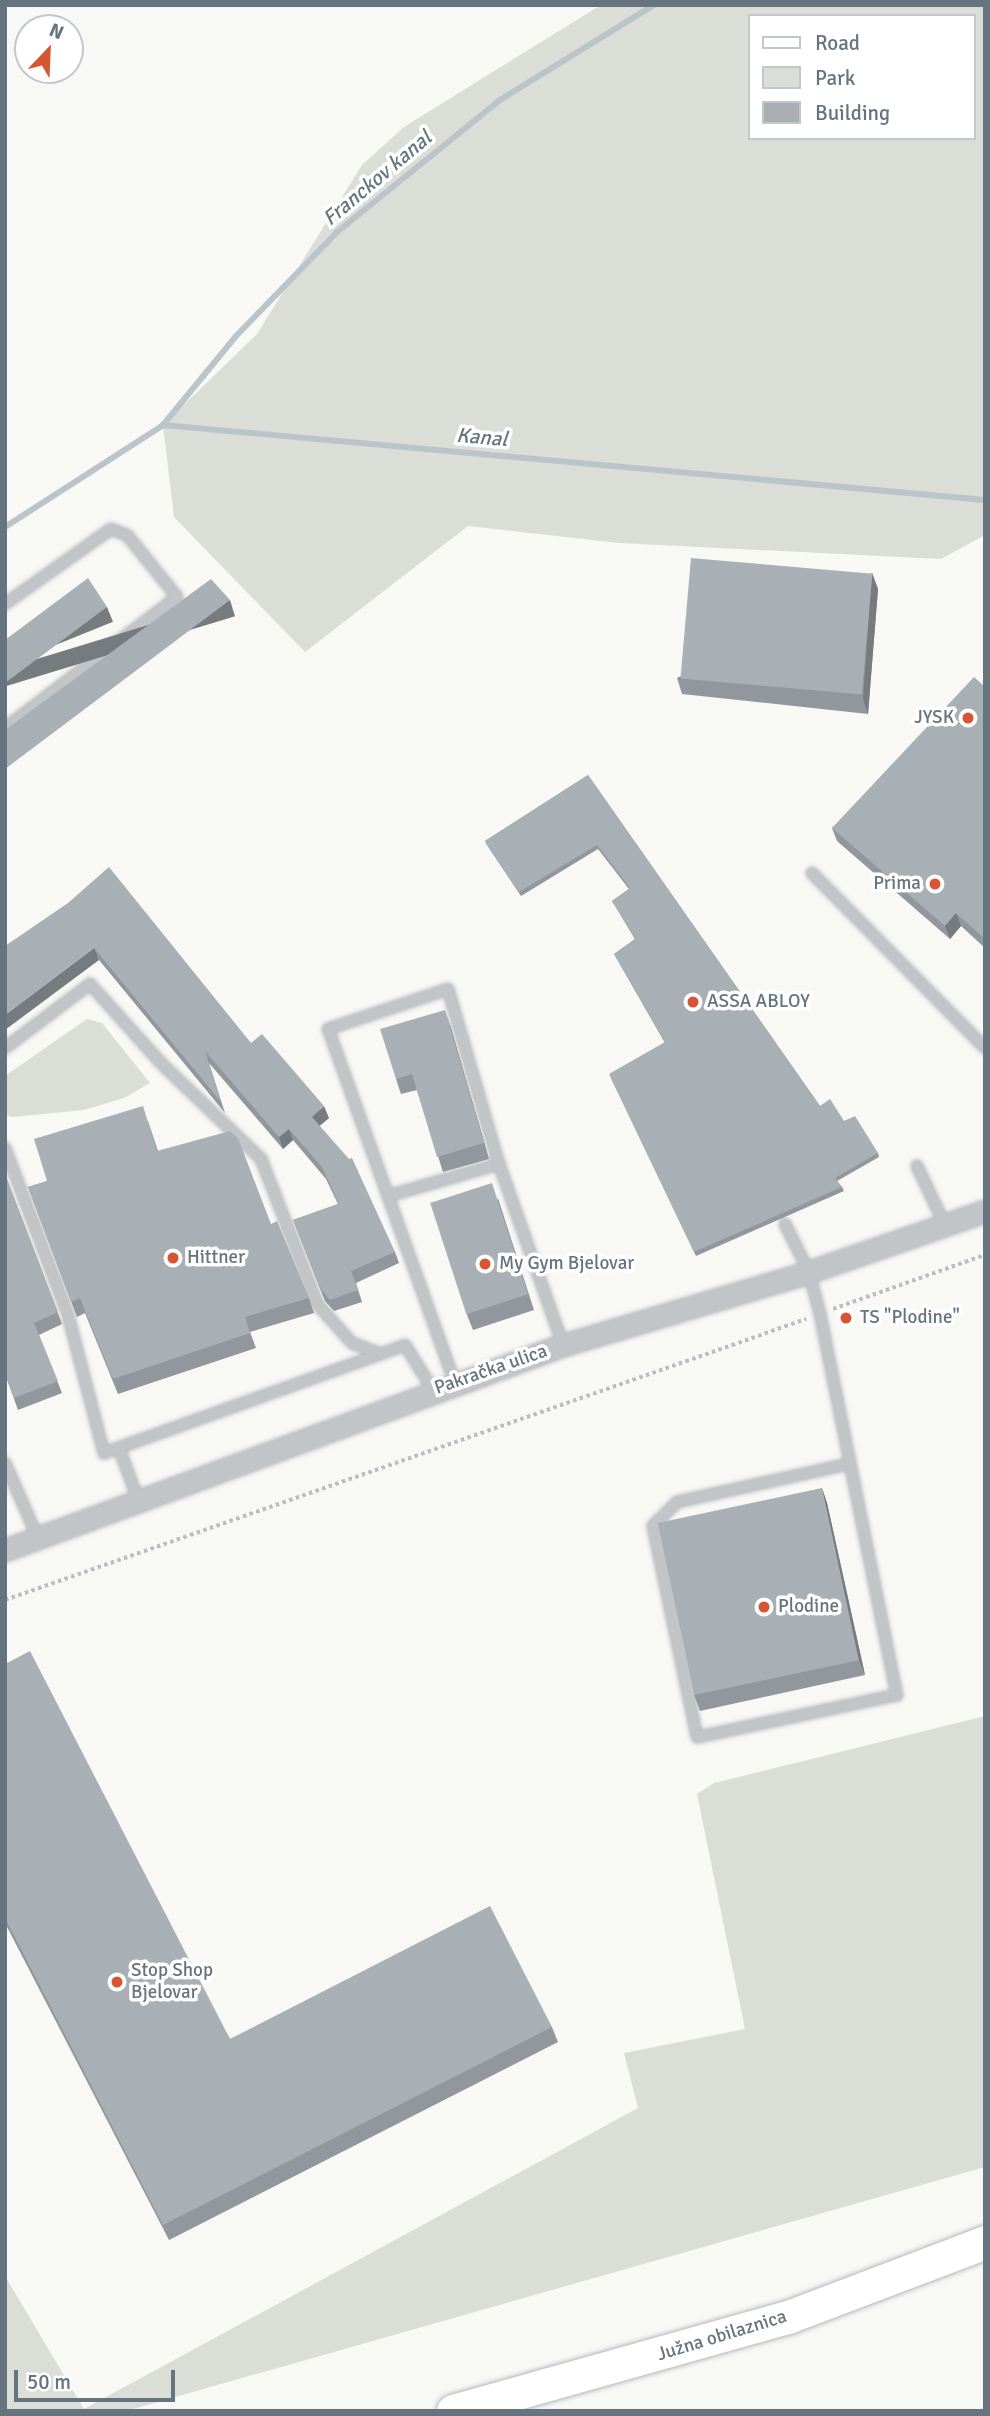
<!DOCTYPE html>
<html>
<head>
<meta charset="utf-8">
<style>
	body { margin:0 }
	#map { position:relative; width:990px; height:2416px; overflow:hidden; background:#f8f8f5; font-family:Signika,sans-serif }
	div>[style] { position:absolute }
	.green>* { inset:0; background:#daded6 }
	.stream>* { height:6px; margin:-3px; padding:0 3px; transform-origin:3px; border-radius:3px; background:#bbc5c9 }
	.path>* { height:3.5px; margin-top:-1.75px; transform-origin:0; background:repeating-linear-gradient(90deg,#bbbec0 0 3.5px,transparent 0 7px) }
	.roads { filter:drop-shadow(0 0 2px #b5b9bc) drop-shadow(0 0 2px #b5b9bc) }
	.service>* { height:10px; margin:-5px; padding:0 5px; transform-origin:5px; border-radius:5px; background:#c1c5c8 }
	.minor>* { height:21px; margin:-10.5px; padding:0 10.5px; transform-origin:10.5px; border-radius:10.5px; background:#c1c5c8 }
	.primary>* { height:33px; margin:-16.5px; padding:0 16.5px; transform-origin:16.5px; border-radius:16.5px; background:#fff }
	.wall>* { inset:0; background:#91979c }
	.shaded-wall>* { inset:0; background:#767b7f; transform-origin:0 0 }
	.building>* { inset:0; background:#a9b0b5; transform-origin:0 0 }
	.dots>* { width:19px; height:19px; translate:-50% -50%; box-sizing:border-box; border:4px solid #fff; border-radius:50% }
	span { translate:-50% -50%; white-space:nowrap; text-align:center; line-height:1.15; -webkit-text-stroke:7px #fff; paint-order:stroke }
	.poi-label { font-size:19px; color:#65747e }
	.right { translate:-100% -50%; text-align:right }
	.left { translate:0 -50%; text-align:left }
	.street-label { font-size:19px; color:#65747e }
	.water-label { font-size:21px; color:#64797f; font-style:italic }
	.frame { position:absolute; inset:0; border:7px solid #65747e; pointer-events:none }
	.legend { position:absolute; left:748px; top:14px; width:228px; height:126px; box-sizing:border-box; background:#fff; border:2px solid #c1c7cb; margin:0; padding:9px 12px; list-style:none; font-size:21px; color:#65747e }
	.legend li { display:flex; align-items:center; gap:14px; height:35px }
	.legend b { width:35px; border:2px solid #c1c7cb }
	.north { position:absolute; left:14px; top:14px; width:70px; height:70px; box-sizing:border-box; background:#fff; border:2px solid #c1c7cb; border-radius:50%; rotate:23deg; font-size:19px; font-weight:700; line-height:28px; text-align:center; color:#65747e }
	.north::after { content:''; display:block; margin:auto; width:24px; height:32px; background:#d85534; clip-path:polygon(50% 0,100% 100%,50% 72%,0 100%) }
	.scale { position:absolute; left:14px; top:2370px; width:161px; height:32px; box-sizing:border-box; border:4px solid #65747e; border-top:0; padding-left:9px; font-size:21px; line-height:24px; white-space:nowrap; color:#65747e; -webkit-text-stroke:5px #fff; paint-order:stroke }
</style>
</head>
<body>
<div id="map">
	<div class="green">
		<div style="clip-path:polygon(evenodd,601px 5px,985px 5px,985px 535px,941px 559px,619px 543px,468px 526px,305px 652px,174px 517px,163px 425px,257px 334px,362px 165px,404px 127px,601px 5px,750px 16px,974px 16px,974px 138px,750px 138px,750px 16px)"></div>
		<div style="clip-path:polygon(87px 1019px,102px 1023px,150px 1083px,124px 1098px,84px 1110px,12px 1117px,5px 1114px,5px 1076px)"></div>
		<div style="clip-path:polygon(985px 1716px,985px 2167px,126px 2411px,5px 2411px,5px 2276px,84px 2409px,638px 2108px,624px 2053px,745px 2029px,697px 1794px,714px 1783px)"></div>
	</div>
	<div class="stream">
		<div style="left:163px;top:425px;width:115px;rotate:-50.6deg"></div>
		<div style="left:236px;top:336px;width:145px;rotate:-45.8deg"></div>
		<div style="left:337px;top:232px;width:210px;rotate:-39deg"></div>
		<div style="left:500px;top:100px;width:181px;rotate:-31.7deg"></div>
		<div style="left:5px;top:527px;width:188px;rotate:-32.8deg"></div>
		<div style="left:163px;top:425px;width:825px;rotate:5.21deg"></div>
	</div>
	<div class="path">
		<div style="left:833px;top:1309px;width:161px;rotate:-19.6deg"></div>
		<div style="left:5px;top:1600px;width:849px;rotate:-19.33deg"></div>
	</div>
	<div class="roads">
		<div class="service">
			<div style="left:5px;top:604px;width:130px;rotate:-35.3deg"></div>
			<div style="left:111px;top:529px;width:17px;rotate:21deg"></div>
			<div style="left:127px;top:535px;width:80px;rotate:51.1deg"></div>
			<div style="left:177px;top:597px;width:216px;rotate:142.7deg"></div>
			<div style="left:812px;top:873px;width:246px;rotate:45.3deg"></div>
			<div style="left:5px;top:1048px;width:106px;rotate:-37deg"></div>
			<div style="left:90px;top:984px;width:106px;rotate:48.1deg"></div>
			<div style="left:161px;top:1063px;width:139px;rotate:43.8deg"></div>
			<div style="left:261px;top:1159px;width:157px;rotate:68.7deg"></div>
			<div style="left:318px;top:1305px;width:51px;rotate:48.2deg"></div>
			<div style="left:352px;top:1343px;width:30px;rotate:21deg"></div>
			<div style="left:5px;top:1148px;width:178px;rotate:69.3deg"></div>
			<div style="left:68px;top:1315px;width:143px;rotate:75.4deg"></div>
			<div style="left:104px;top:1453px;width:320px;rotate:-19.7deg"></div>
			<div style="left:405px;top:1345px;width:53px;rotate:58.1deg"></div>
			<div style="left:917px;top:1166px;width:65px;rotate:64.6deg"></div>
			<div style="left:388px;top:1196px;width:116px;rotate:-16.1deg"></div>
			<div style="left:785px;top:1224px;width:54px;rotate:63.4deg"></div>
			<div style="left:809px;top:1272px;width:43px;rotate:75.3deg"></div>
			<div style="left:820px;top:1314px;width:389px;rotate:78.6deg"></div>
			<div style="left:897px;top:1695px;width:204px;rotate:168.1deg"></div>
			<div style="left:697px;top:1737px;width:216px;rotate:-101.8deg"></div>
			<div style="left:653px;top:1526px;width:34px;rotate:-45deg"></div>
			<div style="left:677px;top:1502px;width:176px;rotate:-12.5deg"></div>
			<div style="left:455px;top:1383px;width:376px;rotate:-109.7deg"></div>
			<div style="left:328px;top:1029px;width:126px;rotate:-18.4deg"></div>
			<div style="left:448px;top:989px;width:182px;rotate:73.8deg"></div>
			<div style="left:499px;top:1164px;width:192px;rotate:70.5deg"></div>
			<div style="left:119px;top:1448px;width:58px;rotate:69.7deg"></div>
			<div style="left:5px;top:1463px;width:82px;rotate:66.3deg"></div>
		</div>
		<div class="minor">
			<div style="left:5px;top:1550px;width:594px;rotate:-20.17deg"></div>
			<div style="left:563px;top:1345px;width:257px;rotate:-16.5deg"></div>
			<div style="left:809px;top:1272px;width:186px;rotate:-19.1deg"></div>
		</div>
		<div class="primary">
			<div style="left:453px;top:2411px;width:348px;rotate:-15.7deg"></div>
			<div style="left:788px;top:2317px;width:211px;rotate:-20.8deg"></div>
		</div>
	</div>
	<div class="wall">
		<div style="clip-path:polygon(872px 573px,878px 589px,868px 714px,682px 694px,677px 678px)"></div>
		<div style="clip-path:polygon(985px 687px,985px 948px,961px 926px,950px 939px,837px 841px,832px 828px)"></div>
		<div style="clip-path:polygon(588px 775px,820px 1106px,844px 1121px,878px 1153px,879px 1157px,837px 1181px,842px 1187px,844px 1191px,696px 1256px,611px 1078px,665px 1043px,614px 954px,635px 939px,612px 901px,629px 889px,598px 849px,521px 896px,487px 845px,485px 841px)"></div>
		<div style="clip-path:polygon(68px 903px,251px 1043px,329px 1118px,319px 1126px,395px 1252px,399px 1263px,356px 1283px,362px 1302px,334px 1311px,325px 1301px,293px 1220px,338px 1204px,326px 1179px,293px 1140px,283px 1149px,209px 1063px,225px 1113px,99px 960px)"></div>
		<div style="clip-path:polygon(450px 1025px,489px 1159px,443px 1172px,417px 1090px,401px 1094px,396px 1079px)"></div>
		<div style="clip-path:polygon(148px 1121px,158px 1151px,271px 1224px,309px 1298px,314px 1313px,250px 1332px,256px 1348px,118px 1394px,85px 1313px,77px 1317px,28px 1187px,47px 1181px)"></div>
		<div style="clip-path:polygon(5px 1174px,62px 1324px,39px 1335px,62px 1393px,18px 1410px,5px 1374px)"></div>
		<div style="clip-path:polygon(498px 1198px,534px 1310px,473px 1330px,467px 1315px)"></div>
		<div style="clip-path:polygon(822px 1488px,827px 1503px,865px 1675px,700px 1711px,694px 1695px)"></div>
		<div style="clip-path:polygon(5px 1664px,230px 2039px,552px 2027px,558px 2042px,169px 2240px,5px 1923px)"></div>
	</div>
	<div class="shaded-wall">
		<div style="clip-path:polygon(872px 573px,878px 589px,868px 714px,863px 699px)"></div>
		<div style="left:230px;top:600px;width:17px;height:281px;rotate:73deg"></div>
		<div style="left:107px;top:607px;width:16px;height:127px;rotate:68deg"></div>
		<div style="clip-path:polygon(956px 913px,961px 926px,950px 939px,945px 926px)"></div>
		<div style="clip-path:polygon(94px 948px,99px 960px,5px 1030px,5px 1015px)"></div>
		<div style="clip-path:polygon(445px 1010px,450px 1025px,489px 1159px,484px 1143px)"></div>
		<div style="clip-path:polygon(324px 1106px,329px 1118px,316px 1129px,312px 1117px)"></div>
		<div style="clip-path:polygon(289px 1129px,293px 1140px,283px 1149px,279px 1137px)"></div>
		<div style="clip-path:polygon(822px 1488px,827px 1503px,865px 1675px,859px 1660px)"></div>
	</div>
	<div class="building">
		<div style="left:691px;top:558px;width:182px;height:121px;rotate:5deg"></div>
		<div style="clip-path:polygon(88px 578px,107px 607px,5px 683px,5px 640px)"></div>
		<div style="clip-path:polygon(211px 579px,230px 600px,5px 769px,5px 730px)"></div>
		<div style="clip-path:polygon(974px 677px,985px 687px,985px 939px,956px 913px,945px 926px,832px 828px)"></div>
		<div style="clip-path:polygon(588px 775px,820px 1106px,830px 1099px,844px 1121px,855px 1116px,878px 1153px,835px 1178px,842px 1187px,694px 1252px,609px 1074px,665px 1042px,614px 954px,636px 939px,612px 901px,630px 888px,597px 845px,519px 892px,485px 841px)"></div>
		<div style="clip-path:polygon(109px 867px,251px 1043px,262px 1034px,324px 1106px,312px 1117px,349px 1159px,352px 1158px,395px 1252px,351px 1271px,358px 1290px,330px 1300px,321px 1289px,293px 1220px,339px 1204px,322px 1167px,289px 1129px,279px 1137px,205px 1051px,221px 1102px,94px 948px,5px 1015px,5px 946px,68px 903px)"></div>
		<div style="clip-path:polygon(445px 1010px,484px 1143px,437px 1157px,412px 1074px,396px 1079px,380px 1029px)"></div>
		<div style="clip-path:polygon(143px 1106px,157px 1151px,230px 1131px,238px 1138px,271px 1224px,277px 1221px,309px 1298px,245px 1317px,250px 1333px,113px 1379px,80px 1298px,71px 1302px,28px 1187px,47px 1181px,34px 1139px)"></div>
		<div style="clip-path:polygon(5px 1174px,58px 1312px,34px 1323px,58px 1381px,14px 1398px,5px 1374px)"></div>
		<div style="left:492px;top:1183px;width:117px;height:65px;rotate:72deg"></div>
		<div style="left:822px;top:1488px;width:176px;height:168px;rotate:78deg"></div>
		<div style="clip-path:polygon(30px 1651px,230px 2039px,490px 1906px,552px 2027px,163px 2225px,5px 1918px,5px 1664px)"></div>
	</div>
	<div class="dots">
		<div style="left:968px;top:718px;background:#d85534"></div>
		<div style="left:935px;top:884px;background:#d85534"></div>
		<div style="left:693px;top:1002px;background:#d85534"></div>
		<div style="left:173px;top:1258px;background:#d85534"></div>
		<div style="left:485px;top:1264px;background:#d85534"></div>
		<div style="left:846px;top:1318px;background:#d85534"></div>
		<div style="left:764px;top:1607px;background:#d85534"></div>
		<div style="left:117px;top:1982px;background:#d85534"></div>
	</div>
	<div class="poi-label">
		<span class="right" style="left:954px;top:718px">JYSK</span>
		<span class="right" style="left:921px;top:884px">Prima</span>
		<span class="left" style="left:707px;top:1002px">ASSA ABLOY</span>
		<span class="left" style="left:187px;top:1258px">Hittner</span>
		<span class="left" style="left:499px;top:1264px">My Gym Bjelovar</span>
		<span class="left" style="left:860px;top:1318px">TS "Plodine"</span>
		<span class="left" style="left:778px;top:1607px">Plodine</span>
		<span class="left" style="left:131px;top:1982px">Stop Shop<br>Bjelovar</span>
	</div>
	<div class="street-label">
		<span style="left:491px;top:1370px;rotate:-19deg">Pakračka ulica</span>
		<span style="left:722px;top:2336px;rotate:-17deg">Južna obilaznica</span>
	</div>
	<div class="water-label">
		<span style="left:377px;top:178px;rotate:-40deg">Franckov kanal</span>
		<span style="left:482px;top:437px;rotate:5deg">Kanal</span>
	</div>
	<div class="frame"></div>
	<ul class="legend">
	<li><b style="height:9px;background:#fff"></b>Road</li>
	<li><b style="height:19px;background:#daded6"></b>Park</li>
	<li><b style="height:19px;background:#a9b0b5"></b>Building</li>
	</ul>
	<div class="north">N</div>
	<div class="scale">50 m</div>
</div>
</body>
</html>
